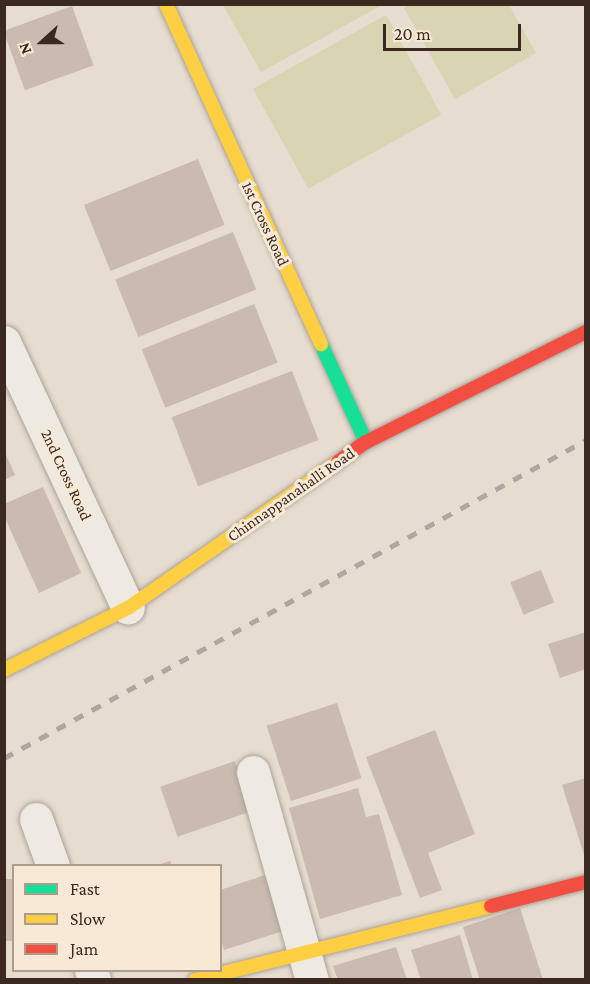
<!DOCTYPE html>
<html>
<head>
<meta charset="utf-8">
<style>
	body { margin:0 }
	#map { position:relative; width:590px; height:984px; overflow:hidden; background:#e6dcd0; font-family:"Crimson Pro",serif }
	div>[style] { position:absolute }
	.green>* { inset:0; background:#d9d4b2; transform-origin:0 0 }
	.building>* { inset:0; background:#cabab0; transform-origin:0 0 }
	.roads { filter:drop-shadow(0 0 2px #aca298) drop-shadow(0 0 2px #aca298) }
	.street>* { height:33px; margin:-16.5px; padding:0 16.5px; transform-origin:16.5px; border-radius:16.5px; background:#eee9e1 }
	.fast>* { height:14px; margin:-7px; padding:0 7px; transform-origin:7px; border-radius:7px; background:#16e098 }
	.slow>* { height:14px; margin:-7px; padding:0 7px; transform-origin:7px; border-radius:7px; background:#ffcf43 }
	.jam>* { height:14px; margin:-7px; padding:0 7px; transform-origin:7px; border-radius:7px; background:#f24e42 }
	.rail>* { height:4.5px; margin-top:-2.25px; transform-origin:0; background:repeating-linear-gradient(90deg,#aea7a1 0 10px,transparent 0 20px) }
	span { translate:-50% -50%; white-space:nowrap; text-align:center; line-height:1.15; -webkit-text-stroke:6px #f7e9d6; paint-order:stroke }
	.street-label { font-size:16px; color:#3b291f }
	.frame { position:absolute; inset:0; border:6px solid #3b291f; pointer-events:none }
	.legend { position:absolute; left:12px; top:864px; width:210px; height:108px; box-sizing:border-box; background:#f7e9d6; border:2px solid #ac9c8d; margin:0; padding:8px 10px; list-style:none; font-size:18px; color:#3b291f }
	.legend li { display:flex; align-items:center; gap:12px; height:30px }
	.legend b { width:30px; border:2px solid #ac9c8d }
	.north { position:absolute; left:12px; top:12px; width:60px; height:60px; -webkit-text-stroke:4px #f7e9d6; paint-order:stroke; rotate:249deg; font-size:16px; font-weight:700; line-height:24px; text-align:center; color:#3b291f }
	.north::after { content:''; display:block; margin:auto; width:21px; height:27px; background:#3b291f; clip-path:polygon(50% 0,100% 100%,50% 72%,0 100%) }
	.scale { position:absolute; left:383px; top:24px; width:138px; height:27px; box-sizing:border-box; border:3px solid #3b291f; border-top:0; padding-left:8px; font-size:18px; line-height:21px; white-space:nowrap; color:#3b291f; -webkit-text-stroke:4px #f7e9d6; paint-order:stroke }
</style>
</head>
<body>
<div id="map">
	<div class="green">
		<div style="clip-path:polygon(223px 5px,382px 5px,261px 72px)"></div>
		<div style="clip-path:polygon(410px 5px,509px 5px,536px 53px,455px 99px,404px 8px)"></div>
		<div style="left:386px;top:15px;width:114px;height:152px;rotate:61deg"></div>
	</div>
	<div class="building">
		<div style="left:72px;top:6px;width:63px;height:73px;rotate:70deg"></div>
		<div style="left:198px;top:159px;width:71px;height:123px;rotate:68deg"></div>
		<div style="left:233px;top:232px;width:62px;height:127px;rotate:68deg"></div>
		<div style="left:254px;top:304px;width:63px;height:121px;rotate:68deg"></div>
		<div style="left:292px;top:371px;width:74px;height:129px;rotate:69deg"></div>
		<div style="clip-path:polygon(4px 450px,15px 475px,4px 480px)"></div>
		<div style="clip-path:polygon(43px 487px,81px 573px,39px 593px,4px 516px,4px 504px)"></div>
		<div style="left:541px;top:570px;width:35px;height:33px;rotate:68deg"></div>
		<div style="clip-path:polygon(586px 632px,586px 669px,560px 678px,548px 644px)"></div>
		<div style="left:337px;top:703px;width:79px;height:74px;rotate:72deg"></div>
		<div style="clip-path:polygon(435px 730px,475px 834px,428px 853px,442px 890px,420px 898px,366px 757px)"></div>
		<div style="left:235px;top:761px;width:53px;height:79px;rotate:71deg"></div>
		<div style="clip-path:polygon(586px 778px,586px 858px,585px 858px,562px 785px)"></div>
		<div style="clip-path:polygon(358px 788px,366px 817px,379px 814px,402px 895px,320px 919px,289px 808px)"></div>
		<div style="clip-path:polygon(170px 861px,172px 866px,157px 866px,157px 865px)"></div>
		<div style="clip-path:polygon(265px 875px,283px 931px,224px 950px,220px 938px,220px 890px)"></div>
		<div style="left:14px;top:879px;width:62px;height:10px;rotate:90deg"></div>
		<div style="clip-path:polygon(520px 908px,543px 980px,480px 980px,463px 927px)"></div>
		<div style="clip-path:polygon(460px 935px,473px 980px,421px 980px,411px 950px)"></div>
		<div style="clip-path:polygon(396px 947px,407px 980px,338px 980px,333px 966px)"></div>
	</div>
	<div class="roads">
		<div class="street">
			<div style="left:4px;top:342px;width:293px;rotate:65deg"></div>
			<div style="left:253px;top:772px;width:216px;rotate:74.2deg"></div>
			<div style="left:36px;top:819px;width:50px;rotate:70.1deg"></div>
			<div style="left:91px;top:970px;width:10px;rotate:73deg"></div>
		</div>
		<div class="fast">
			<div style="left:321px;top:344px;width:108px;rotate:65.3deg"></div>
		</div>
		<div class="slow">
			<div style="left:166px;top:4px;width:374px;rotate:65.5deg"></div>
			<div style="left:4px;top:670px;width:139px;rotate:-26.6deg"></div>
			<div style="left:128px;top:608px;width:256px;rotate:-34.8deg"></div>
			<div style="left:195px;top:980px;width:305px;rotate:-14deg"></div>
		</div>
		<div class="jam">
			<div style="left:338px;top:462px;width:34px;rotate:-36deg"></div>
			<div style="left:366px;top:442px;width:246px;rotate:-26.6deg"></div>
			<div style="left:491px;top:906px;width:98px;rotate:-14.2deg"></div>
		</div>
	</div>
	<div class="rail">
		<div style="left:4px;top:758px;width:663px;rotate:-28.65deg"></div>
	</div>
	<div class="street-label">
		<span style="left:265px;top:224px;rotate:65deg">1st Cross Road</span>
		<span style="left:66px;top:475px;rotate:65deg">2nd Cross Road</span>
		<span style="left:291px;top:495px;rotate:-35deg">Chinnappanahalli Road</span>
	</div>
	<div class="frame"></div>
	<ul class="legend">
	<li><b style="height:8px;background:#16e098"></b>Fast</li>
	<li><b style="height:8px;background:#ffcf43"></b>Slow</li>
	<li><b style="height:8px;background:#f24e42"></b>Jam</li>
	</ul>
	<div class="north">N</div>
	<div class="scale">20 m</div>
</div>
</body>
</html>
